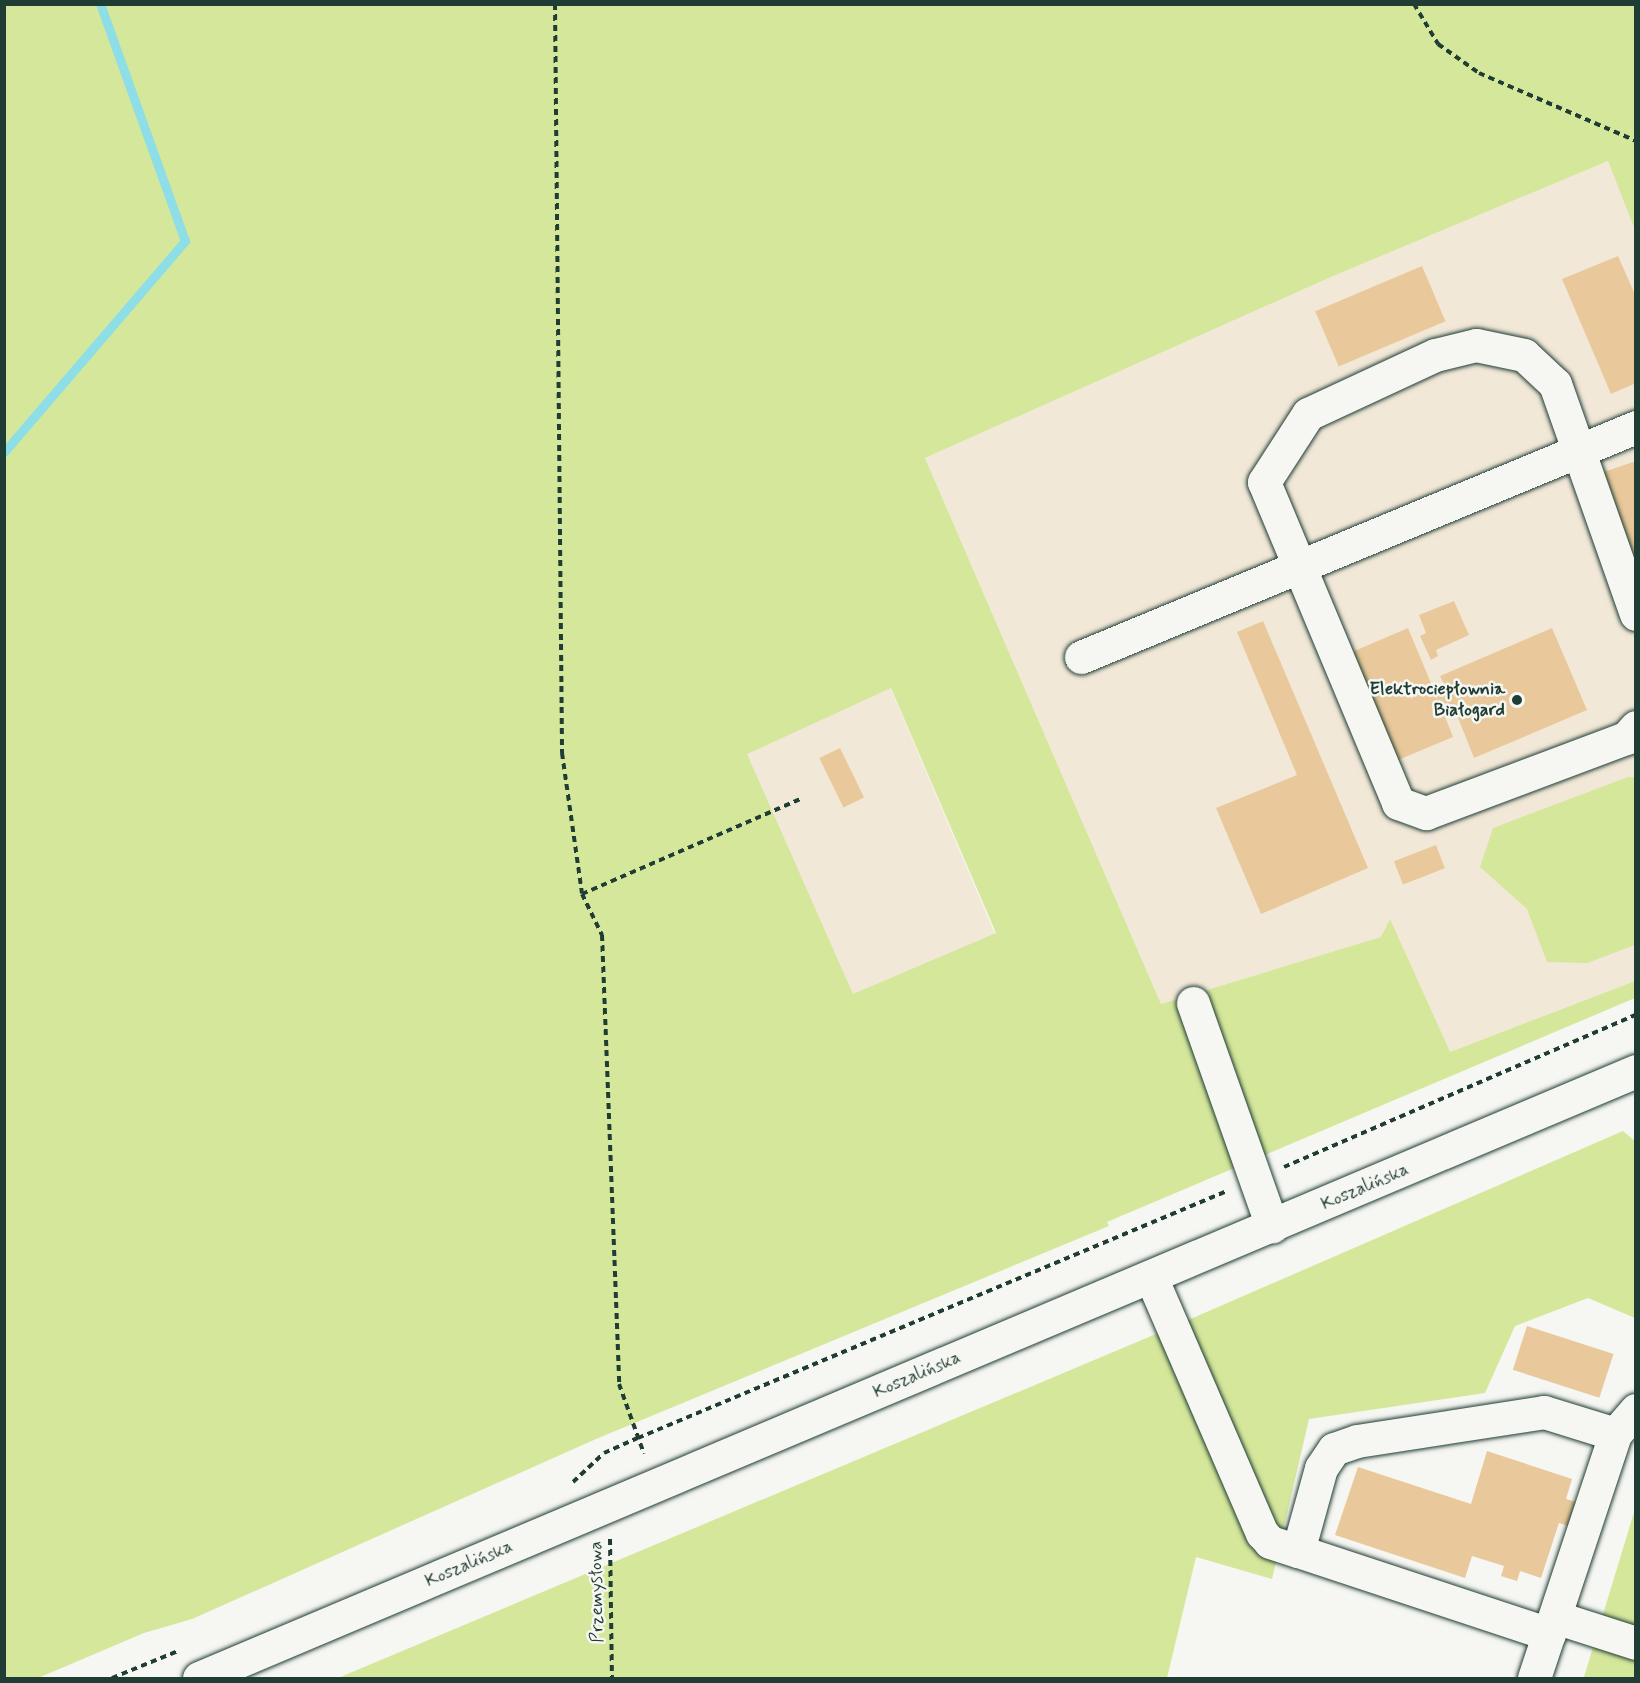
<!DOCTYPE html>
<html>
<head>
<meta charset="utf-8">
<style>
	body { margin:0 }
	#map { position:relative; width:1640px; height:1683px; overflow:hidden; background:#f6f6f2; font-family:Mynerve,sans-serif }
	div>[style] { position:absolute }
	.built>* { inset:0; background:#f2e8d8; transform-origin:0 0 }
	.green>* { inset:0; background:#d5e79b }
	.stream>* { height:9px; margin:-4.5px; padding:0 4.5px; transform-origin:4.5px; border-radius:4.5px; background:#8ddee7 }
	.building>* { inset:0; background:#e9c99b; transform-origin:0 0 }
	.path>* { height:4px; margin-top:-2px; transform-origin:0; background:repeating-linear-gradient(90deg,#1f3d34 0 6px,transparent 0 10.5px) }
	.roads { filter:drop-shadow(0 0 2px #1f3d34) drop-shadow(0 0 2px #1f3d34) }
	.minor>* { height:33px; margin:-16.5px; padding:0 16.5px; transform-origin:16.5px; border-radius:16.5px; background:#f6f6f2 }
	.dots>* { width:16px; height:16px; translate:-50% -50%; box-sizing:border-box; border:3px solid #f6f6f2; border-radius:50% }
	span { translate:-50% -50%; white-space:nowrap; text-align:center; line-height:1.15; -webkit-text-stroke:5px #f6f6f2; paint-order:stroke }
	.poi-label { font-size:18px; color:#1f3d34; font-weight:700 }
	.right { translate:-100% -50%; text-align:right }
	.street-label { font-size:18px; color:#1f3d34 }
	.frame { position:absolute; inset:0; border:6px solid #1f3d34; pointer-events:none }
</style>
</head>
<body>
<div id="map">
	<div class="built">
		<div style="clip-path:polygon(1608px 161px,1636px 230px,1635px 981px,1450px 1052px,1382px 937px,1161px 1004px,925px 458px,1331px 277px)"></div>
		<div style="left:890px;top:687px;width:269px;height:159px;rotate:67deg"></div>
	</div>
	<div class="green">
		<div style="clip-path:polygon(evenodd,5px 5px,1635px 5px,1635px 230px,1608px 161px,1331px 277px,925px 458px,1161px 1004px,1381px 937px,1390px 919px,1450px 1052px,1635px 981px,1635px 998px,1107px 1222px,1109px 1226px,596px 1439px,192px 1619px,144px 1633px,38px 1678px,5px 1678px,5px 5px,891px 688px,996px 933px,853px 994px,747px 754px,891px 688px)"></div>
		<div style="clip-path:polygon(1628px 777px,1636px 777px,1635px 945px,1587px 963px,1547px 962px,1527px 909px,1480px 867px,1493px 828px)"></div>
		<div style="clip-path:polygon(1623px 1131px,1635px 1141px,1635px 1318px,1588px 1298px,1515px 1326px,1485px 1393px,1309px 1419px,1272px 1579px,1196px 1557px,1167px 1678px,338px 1678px,1156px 1334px)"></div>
		<div style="clip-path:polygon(1635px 1509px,1635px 1678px,1588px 1678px,1584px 1677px)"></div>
	</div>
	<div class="stream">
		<div style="left:4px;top:452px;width:278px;rotate:-49.4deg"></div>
		<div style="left:185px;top:241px;width:252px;rotate:-109.7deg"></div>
	</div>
	<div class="building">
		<div style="clip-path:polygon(1618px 256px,1636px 297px,1636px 383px,1611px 394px,1562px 279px)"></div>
		<div style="left:1422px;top:266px;width:60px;height:116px;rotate:67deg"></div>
		<div style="clip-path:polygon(1636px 461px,1636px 573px,1601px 473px)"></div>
		<div style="clip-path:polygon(1454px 601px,1469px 635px,1436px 650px,1438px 656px,1431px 660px,1420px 636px,1426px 633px,1419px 615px)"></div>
		<div style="clip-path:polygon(1263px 621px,1368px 868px,1261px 914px,1216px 808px,1297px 775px,1237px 632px)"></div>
		<div style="clip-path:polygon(1408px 628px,1436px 695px,1447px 690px,1440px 676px,1552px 628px,1587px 710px,1474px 758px,1453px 705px,1442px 709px,1453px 737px,1398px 760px,1352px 652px)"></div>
		<div style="left:840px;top:748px;width:55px;height:23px;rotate:64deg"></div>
		<div style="left:1436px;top:845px;width:25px;height:45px;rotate:69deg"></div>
		<div style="left:1527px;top:1326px;width:91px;height:46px;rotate:18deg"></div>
		<div style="clip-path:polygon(1487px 1451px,1572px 1479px,1566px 1499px,1576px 1502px,1568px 1526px,1559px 1523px,1541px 1578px,1520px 1571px,1517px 1581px,1501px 1576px,1504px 1566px,1472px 1556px,1465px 1578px,1335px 1535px,1358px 1467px,1471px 1504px)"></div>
	</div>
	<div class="path">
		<div style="left:555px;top:4px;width:749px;rotate:89.46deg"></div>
		<div style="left:562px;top:753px;width:142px;rotate:81.9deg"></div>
		<div style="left:582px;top:894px;width:46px;rotate:64deg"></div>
		<div style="left:602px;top:935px;width:449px;rotate:87.8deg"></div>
		<div style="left:619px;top:1384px;width:74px;rotate:70.3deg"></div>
		<div style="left:1414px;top:4px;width:47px;rotate:59deg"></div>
		<div style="left:1438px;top:44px;width:50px;rotate:35.3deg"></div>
		<div style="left:1479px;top:73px;width:171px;rotate:23.4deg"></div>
		<div style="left:582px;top:894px;width:239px;rotate:-23.5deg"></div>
		<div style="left:1284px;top:1167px;width:383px;rotate:-23.4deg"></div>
		<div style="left:573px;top:1482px;width:42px;rotate:-43.1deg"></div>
		<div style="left:604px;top:1453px;width:37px;rotate:-24deg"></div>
		<div style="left:638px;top:1438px;width:639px;rotate:-22.75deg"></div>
		<div style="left:610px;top:1539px;width:139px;rotate:89.2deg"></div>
		<div style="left:112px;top:1678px;width:71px;rotate:-22.2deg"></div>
	</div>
	<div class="roads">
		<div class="minor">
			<div style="left:1636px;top:614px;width:244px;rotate:-109.4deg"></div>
			<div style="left:1555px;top:384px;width:42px;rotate:-136.9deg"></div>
			<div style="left:1524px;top:355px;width:49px;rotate:-168.2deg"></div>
			<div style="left:1476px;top:345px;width:42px;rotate:166.3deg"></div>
			<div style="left:1435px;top:355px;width:140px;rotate:155.1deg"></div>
			<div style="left:1308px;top:414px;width:81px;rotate:122.9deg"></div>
			<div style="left:1264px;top:482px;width:348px;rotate:67.3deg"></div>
			<div style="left:1398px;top:803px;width:30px;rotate:20deg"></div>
			<div style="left:1426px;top:813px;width:214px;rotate:-20.6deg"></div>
			<div style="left:1626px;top:738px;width:15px;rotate:-48deg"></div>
			<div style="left:1081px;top:657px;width:601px;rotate:-22.51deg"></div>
			<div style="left:1193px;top:1003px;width:237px;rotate:70.5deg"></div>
			<div style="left:1151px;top:1277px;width:279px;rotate:66.6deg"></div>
			<div style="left:1262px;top:1533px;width:12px;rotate:48deg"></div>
			<div style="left:1270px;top:1542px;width:29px;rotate:18deg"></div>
			<div style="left:1555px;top:1617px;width:85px;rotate:17.8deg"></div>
			<div style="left:1549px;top:1634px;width:264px;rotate:-161.7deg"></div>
			<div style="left:1298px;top:1551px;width:86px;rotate:-74.5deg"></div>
			<div style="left:1321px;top:1468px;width:23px;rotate:-56deg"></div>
			<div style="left:1334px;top:1449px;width:24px;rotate:-19deg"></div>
			<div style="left:1357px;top:1441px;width:189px;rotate:-8.8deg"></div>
			<div style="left:1544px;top:1412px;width:74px;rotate:17.2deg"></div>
			<div style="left:199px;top:1678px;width:1560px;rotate:-22.9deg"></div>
			<div style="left:1534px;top:1678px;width:257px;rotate:-71.6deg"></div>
			<div style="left:1615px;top:1434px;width:32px;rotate:-49deg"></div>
		</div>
	</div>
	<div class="dots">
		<div style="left:1517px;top:700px;background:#1f3d34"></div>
	</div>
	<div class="poi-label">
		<span class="right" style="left:1505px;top:700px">Elektrociepłownia<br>Białogard</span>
	</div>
	<div class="street-label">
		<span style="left:1365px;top:1187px;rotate:-23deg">Koszalińska</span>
		<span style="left:917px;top:1375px;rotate:-23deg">Koszalińska</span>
		<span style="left:469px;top:1564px;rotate:-23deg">Koszalińska</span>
		<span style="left:597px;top:1592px;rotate:-91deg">Przemysłowa</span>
	</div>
	<div class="frame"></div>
</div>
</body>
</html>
